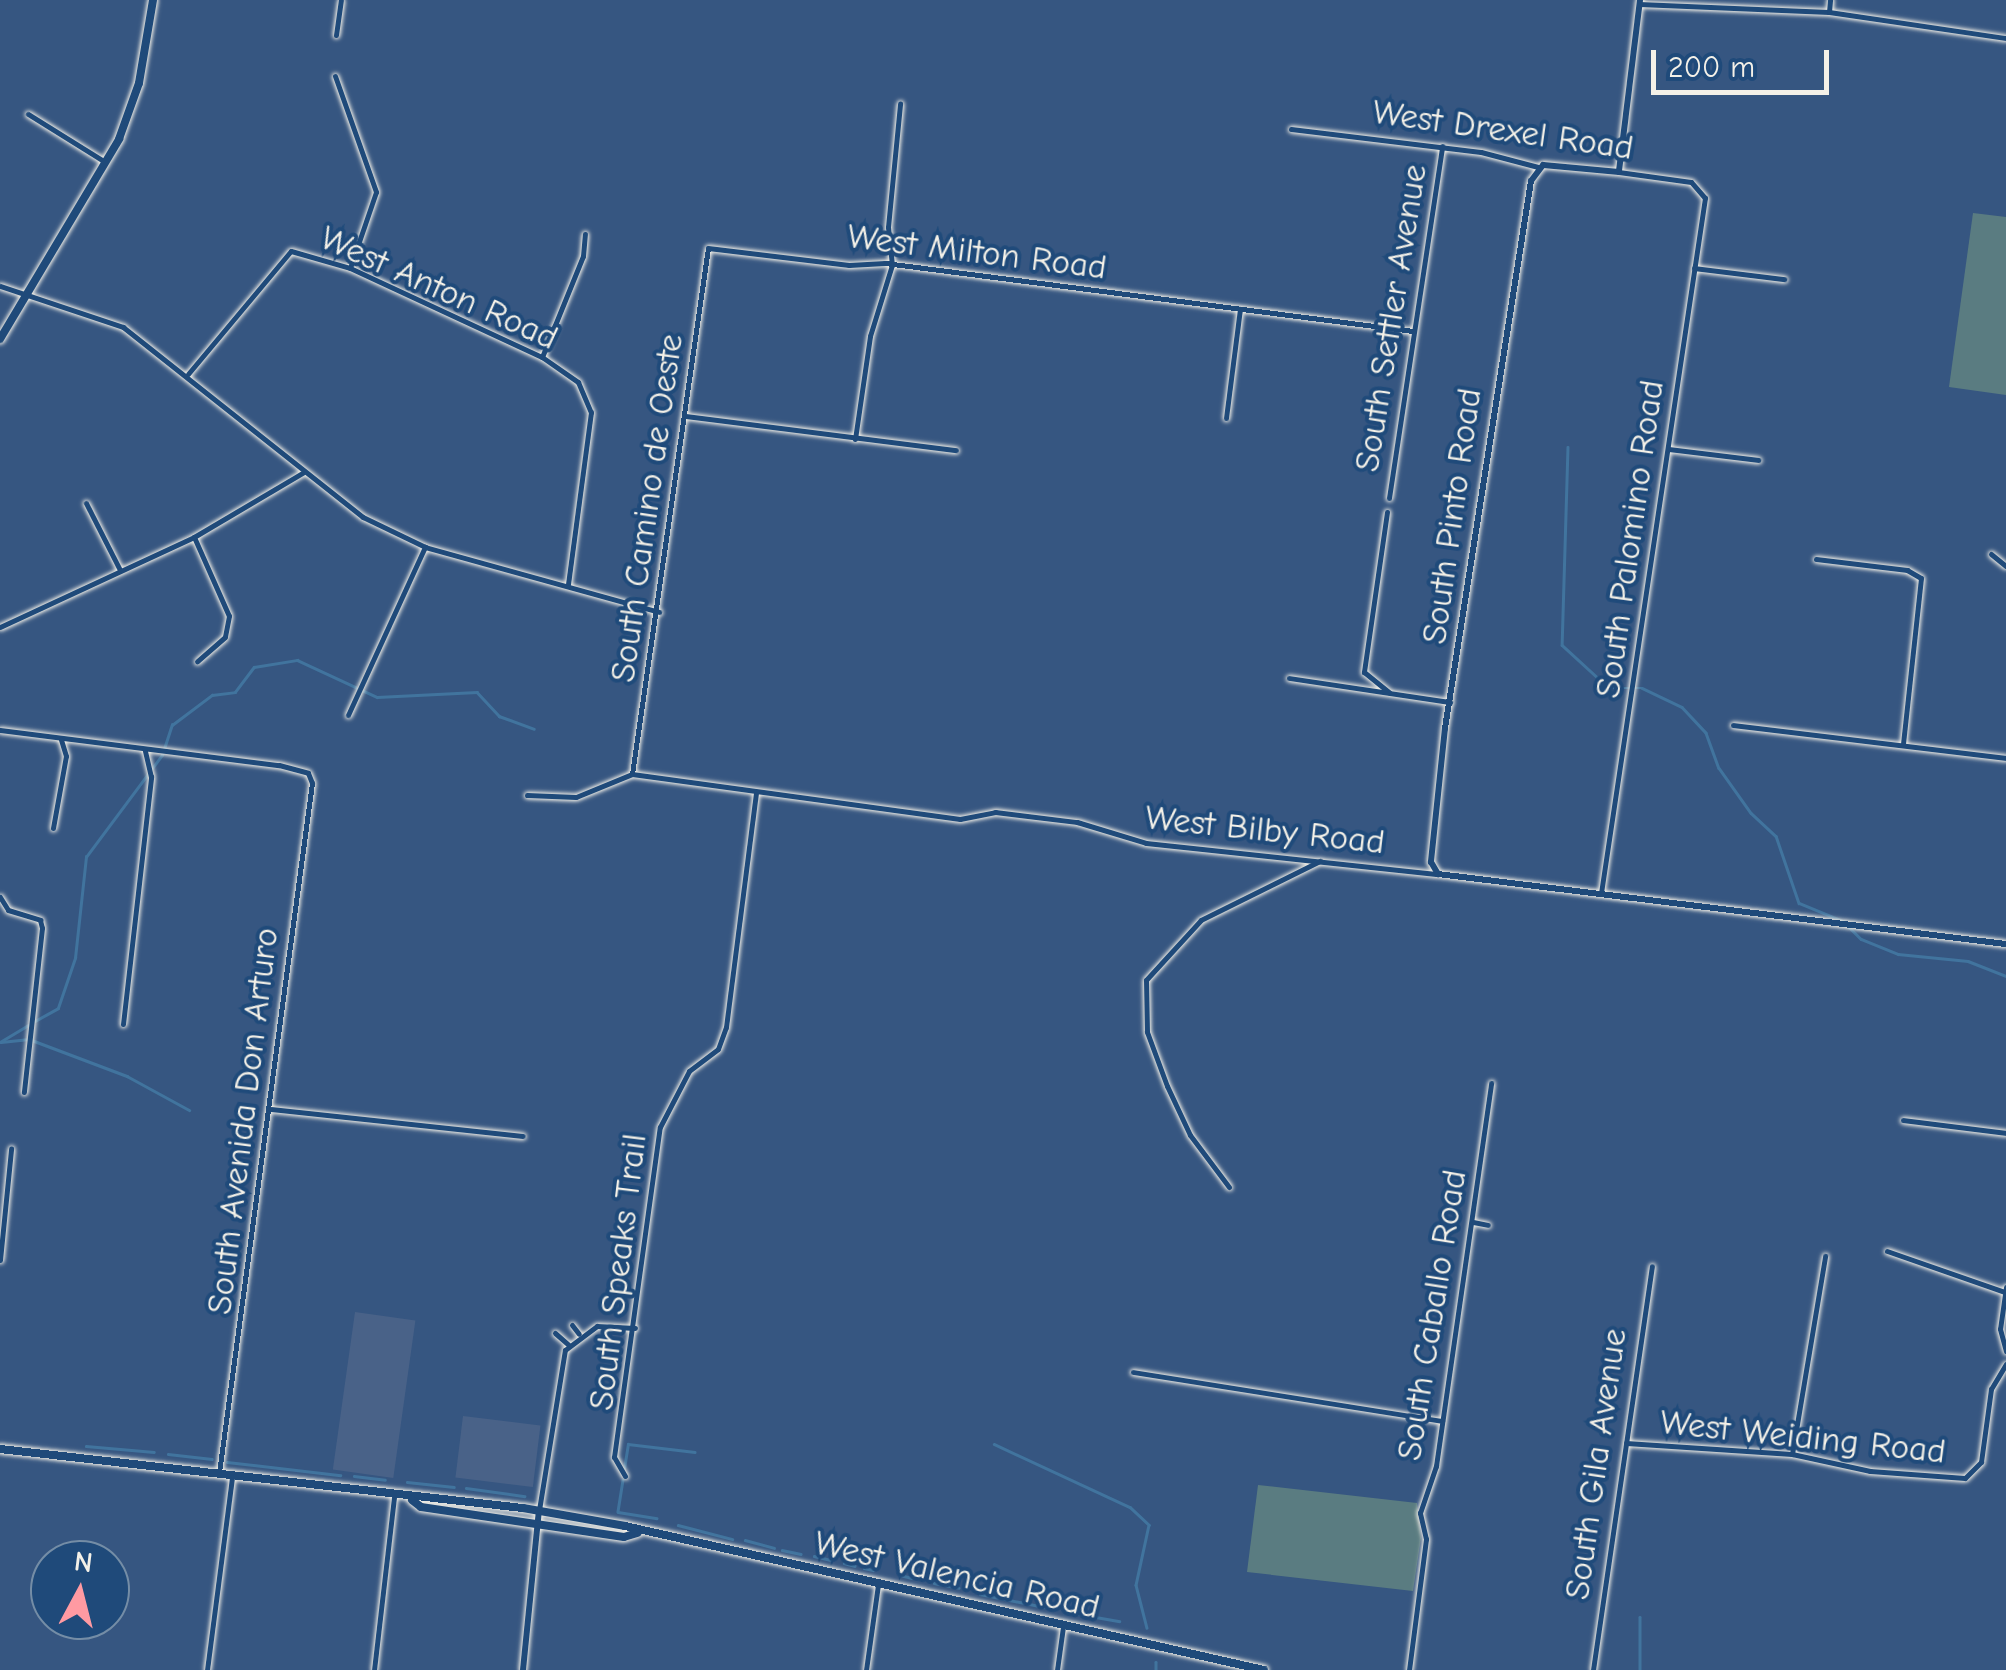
<!DOCTYPE html>
<html>
<head>
<meta charset="utf-8">
<style>
	body { margin:0 }
	#map { position:relative; width:2006px; height:1670px; overflow:hidden; background:#365681; font-family:"Comic Neue",sans-serif }
	div>[style] { position:absolute }
	.built>* { inset:0; background:#496288; transform-origin:0 0 }
	.green>* { inset:0; background:#5a7c81 }
	.stream>* { height:2.5px; margin:-1.25px; padding:0 1.25px; transform-origin:1.25px; border-radius:1.25px; background:#41749e }
	.roads { filter:drop-shadow(0 0 2px #f4f1e8) drop-shadow(0 0 2px #f4f1e8) }
	.minor>* { height:5px; margin:-2.5px; padding:0 2.5px; transform-origin:2.5px; border-radius:2.5px; background:#1f4a7a }
	.tertiary>* { height:6px; margin:-3px; padding:0 3px; transform-origin:3px; border-radius:3px; background:#1f4a7a }
	.secondary>* { height:8px; margin:-4px; padding:0 4px; transform-origin:4px; border-radius:4px; background:#1f4a7a }
	.primary>* { height:8px; margin:-4px; padding:0 4px; transform-origin:4px; border-radius:4px; background:#1f4a7a }
	span { translate:-50% -50%; white-space:nowrap; text-align:center; line-height:1.15; -webkit-text-stroke:8px #1f4a7a; paint-order:stroke }
	.street-label { font-size:35px; color:#f4f1e8 }
	.north { position:absolute; left:30px; top:1540px; width:100px; height:100px; box-sizing:border-box; background:#1f4a7a; border:2px solid #748da6; border-radius:50%; rotate:7deg; font-size:28px; font-weight:700; line-height:40px; text-align:center; color:#f4f1e8 }
	.north::after { content:''; display:block; margin:auto; width:35px; height:45px; background:#ff9aa2; clip-path:polygon(50% 0,100% 100%,50% 72%,0 100%) }
	.scale { position:absolute; left:1651px; top:50px; width:178px; height:45px; box-sizing:border-box; border:5px solid #f4f1e8; border-top:0; padding-left:12px; font-size:30px; line-height:35px; white-space:nowrap; color:#f4f1e8; -webkit-text-stroke:8px #1f4a7a; paint-order:stroke }
</style>
</head>
<body>
<div id="map">
	<div class="built">
		<div style="left:355px;top:1312px;width:61px;height:159px;rotate:8deg"></div>
		<div style="left:463px;top:1416px;width:78px;height:62px;rotate:7deg"></div>
	</div>
	<div class="green">
		<div style="clip-path:polygon(1973px 213px,2006px 217px,2006px 395px,1949px 387px)"></div>
		<div style="clip-path:polygon(1258px 1485px,1417px 1503px,1421px 1538px,1413px 1591px,1247px 1572px)"></div>
	</div>
	<div class="stream">
		<div style="left:1568px;top:447px;width:198px;rotate:91.7deg"></div>
		<div style="left:1562px;top:645px;width:64px;rotate:42.5deg"></div>
		<div style="left:1609px;top:688px;width:33px"></div>
		<div style="left:1642px;top:688px;width:44px;rotate:25.4deg"></div>
		<div style="left:1682px;top:707px;width:35px;rotate:47deg"></div>
		<div style="left:1706px;top:733px;width:37px;rotate:70deg"></div>
		<div style="left:1719px;top:768px;width:55px;rotate:54.6deg"></div>
		<div style="left:1751px;top:813px;width:34px;rotate:43deg"></div>
		<div style="left:1776px;top:836px;width:71px;rotate:71.1deg"></div>
		<div style="left:1799px;top:903px;width:48px;rotate:22.2deg"></div>
		<div style="left:1849px;top:927px;width:17px;rotate:45deg"></div>
		<div style="left:1861px;top:939px;width:40px;rotate:22deg"></div>
		<div style="left:1898px;top:954px;width:70px;rotate:5.7deg"></div>
		<div style="left:1968px;top:961px;width:41px;rotate:21.5deg"></div>
		<div style="left:35px;top:1021px;width:26px;rotate:-29deg"></div>
		<div style="left:58px;top:1008px;width:53px;rotate:-71.2deg"></div>
		<div style="left:75px;top:958px;width:102px;rotate:-83.8deg"></div>
		<div style="left:86px;top:857px;width:127px;rotate:-53.3deg"></div>
		<div style="left:162px;top:755px;width:32px;rotate:-72deg"></div>
		<div style="left:172px;top:725px;width:50px;rotate:-36.9deg"></div>
		<div style="left:212px;top:695px;width:23px;rotate:-7deg"></div>
		<div style="left:235px;top:692px;width:31px;rotate:-53deg"></div>
		<div style="left:254px;top:667px;width:44px;rotate:-9.2deg"></div>
		<div style="left:297px;top:660px;width:88px;rotate:24.8deg"></div>
		<div style="left:377px;top:697px;width:100px;rotate:-2.9deg"></div>
		<div style="left:477px;top:692px;width:33px;rotate:47deg"></div>
		<div style="left:499px;top:716px;width:37px;rotate:20deg"></div>
		<div style="left:0;top:1042px;width:33px;rotate:-31deg"></div>
		<div style="left:1px;top:1042px;width:28px;rotate:-6deg"></div>
		<div style="left:29px;top:1039px;width:105px;rotate:20.7deg"></div>
		<div style="left:127px;top:1076px;width:71px;rotate:28.7deg"></div>
		<div style="left:994px;top:1444px;width:150px;rotate:24.9deg"></div>
		<div style="left:1130px;top:1507px;width:26px;rotate:43deg"></div>
		<div style="left:1149px;top:1525px;width:61px;rotate:102.2deg"></div>
		<div style="left:1136px;top:1585px;width:44px;rotate:75.7deg"></div>
		<div style="left:86px;top:1446px;width:68px;rotate:5deg"></div>
		<div style="left:168px;top:1454px;width:44px;rotate:6.5deg"></div>
		<div style="left:227px;top:1462px;width:114px;rotate:6.6deg"></div>
		<div style="left:624px;top:1469px;width:25px;rotate:-81deg"></div>
		<div style="left:628px;top:1444px;width:67px;rotate:6.8deg"></div>
		<div style="left:354px;top:1476px;width:31px;rotate:7deg"></div>
		<div style="left:623px;top:1480px;width:32px;rotate:99deg"></div>
		<div style="left:618px;top:1512px;width:39px;rotate:9deg"></div>
		<div style="left:407px;top:1482px;width:47px;rotate:6.1deg"></div>
		<div style="left:466px;top:1488px;width:59px;rotate:7.9deg"></div>
		<div style="left:678px;top:1525px;width:56px;rotate:14.5deg"></div>
		<div style="left:745px;top:1540px;width:30px;rotate:15deg"></div>
		<div style="left:782px;top:1550px;width:19px;rotate:12deg"></div>
		<div style="left:814px;top:1556px;width:17px;rotate:13deg"></div>
		<div style="left:844px;top:1563px;width:11px;rotate:15deg"></div>
		<div style="left:864px;top:1568px;width:9px;rotate:13deg"></div>
		<div style="left:900px;top:1575px;width:12px;rotate:14deg"></div>
		<div style="left:934px;top:1583px;width:25px;rotate:11deg"></div>
		<div style="left:980px;top:1594px;width:65px;rotate:11.5deg"></div>
		<div style="left:1073px;top:1613px;width:47px;rotate:9.9deg"></div>
		<div style="left:1640px;top:1617px;width:53px;rotate:90deg"></div>
		<div style="left:1156px;top:1662px;width:8px;rotate:90deg"></div>
	</div>
	<div class="roads">
		<div class="minor">
			<div style="left:1639px;top:4px;width:190px;rotate:2.4deg"></div>
			<div style="left:1829px;top:12px;width:179px;rotate:8.4deg"></div>
			<div style="left:1829px;top:12px;width:12px;rotate:-85deg"></div>
			<div style="left:336px;top:35px;width:35px;rotate:-82deg"></div>
			<div style="left:335px;top:76px;width:123px;rotate:70.5deg"></div>
			<div style="left:376px;top:192px;width:80px;rotate:108.9deg"></div>
			<div style="left:28px;top:114px;width:91px;rotate:31.9deg"></div>
			<div style="left:1291px;top:129px;width:191px;rotate:6.9deg"></div>
			<div style="left:1481px;top:152px;width:59px;rotate:14.7deg"></div>
			<div style="left:1694px;top:268px;width:91px;rotate:7deg"></div>
			<div style="left:0;top:286px;width:130px;rotate:18.4deg"></div>
			<div style="left:123px;top:327px;width:306px;rotate:38.4deg"></div>
			<div style="left:363px;top:517px;width:69px;rotate:25.8deg"></div>
			<div style="left:425px;top:547px;width:243px;rotate:15.5deg"></div>
			<div style="left:542px;top:357px;width:109px;rotate:-67.9deg"></div>
			<div style="left:583px;top:256px;width:22px;rotate:-85deg"></div>
			<div style="left:188px;top:374px;width:160px;rotate:-50.1deg"></div>
			<div style="left:291px;top:251px;width:61px;rotate:16.1deg"></div>
			<div style="left:350px;top:268px;width:212px;rotate:24.9deg"></div>
			<div style="left:542px;top:357px;width:44px;rotate:34.8deg"></div>
			<div style="left:578px;top:382px;width:33px;rotate:67deg"></div>
			<div style="left:591px;top:412px;width:174px;rotate:97.6deg"></div>
			<div style="left:686px;top:416px;width:272px;rotate:7.2deg"></div>
			<div style="left:1226px;top:418px;width:110px;rotate:-82.7deg"></div>
			<div style="left:855px;top:439px;width:104px;rotate:-81.7deg"></div>
			<div style="left:870px;top:336px;width:74px;rotate:-72.8deg"></div>
			<div style="left:892px;top:265px;width:38px;rotate:-96deg"></div>
			<div style="left:888px;top:227px;width:124px;rotate:-84.4deg"></div>
			<div style="left:1669px;top:449px;width:90px;rotate:7deg"></div>
			<div style="left:1389px;top:498px;width:356px;rotate:-81.4deg"></div>
			<div style="left:86px;top:503px;width:75px;rotate:63.1deg"></div>
			<div style="left:1387px;top:512px;width:162px;rotate:98.2deg"></div>
			<div style="left:1364px;top:672px;width:33px;rotate:39deg"></div>
			<div style="left:194px;top:537px;width:86px;rotate:66.1deg"></div>
			<div style="left:229px;top:616px;width:21px;rotate:101deg"></div>
			<div style="left:225px;top:637px;width:37px;rotate:139deg"></div>
			<div style="left:1991px;top:554px;width:19px;rotate:39deg"></div>
			<div style="left:1816px;top:559px;width:92px;rotate:6.9deg"></div>
			<div style="left:1907px;top:570px;width:16px;rotate:30deg"></div>
			<div style="left:1921px;top:578px;width:167px;rotate:96.2deg"></div>
			<div style="left:0;top:627px;width:214px;rotate:-24.9deg"></div>
			<div style="left:194px;top:537px;width:128px;rotate:-30.6deg"></div>
			<div style="left:1289px;top:678px;width:163px;rotate:8.5deg"></div>
			<div style="left:348px;top:715px;width:185px;rotate:-65.4deg"></div>
			<div style="left:1733px;top:725px;width:275px;rotate:6.9deg"></div>
			<div style="left:0;top:730px;width:281px;rotate:7.2deg"></div>
			<div style="left:279px;top:765px;width:30px;rotate:15deg"></div>
			<div style="left:308px;top:773px;width:11px;rotate:68deg"></div>
			<div style="left:312px;top:783px;width:696px;rotate:97.68deg"></div>
			<div style="left:632px;top:774px;width:531px;rotate:-81.78deg"></div>
			<div style="left:708px;top:248px;width:142px;rotate:6.9deg"></div>
			<div style="left:849px;top:265px;width:36px;rotate:-3deg"></div>
			<div style="left:885px;top:263px;width:532px;rotate:7.34deg"></div>
			<div style="left:527px;top:795px;width:49px;rotate:2.3deg"></div>
			<div style="left:576px;top:797px;width:61px;rotate:-22.3deg"></div>
			<div style="left:632px;top:774px;width:331px;rotate:7.8deg"></div>
			<div style="left:960px;top:819px;width:36px;rotate:-11deg"></div>
			<div style="left:995px;top:812px;width:83px;rotate:7deg"></div>
			<div style="left:1077px;top:822px;width:72px;rotate:16.9deg"></div>
			<div style="left:1146px;top:843px;width:294px;rotate:6.1deg"></div>
			<div style="left:53px;top:828px;width:73px;rotate:-79.8deg"></div>
			<div style="left:66px;top:756px;width:17px;rotate:-107deg"></div>
			<div style="left:1601px;top:893px;width:703px;rotate:-81.49deg"></div>
			<div style="left:1705px;top:198px;width:21px;rotate:-131deg"></div>
			<div style="left:1691px;top:182px;width:73px;rotate:-172.1deg"></div>
			<div style="left:0;top:897px;width:15px;rotate:58deg"></div>
			<div style="left:8px;top:910px;width:34px;rotate:17deg"></div>
			<div style="left:40px;top:920px;width:8px;rotate:76deg"></div>
			<div style="left:42px;top:928px;width:165px;rotate:96.3deg"></div>
			<div style="left:123px;top:1024px;width:249px;rotate:-83.5deg"></div>
			<div style="left:151px;top:777px;width:28px;rotate:-103deg"></div>
			<div style="left:271px;top:1109px;width:253px;rotate:6.1deg"></div>
			<div style="left:1903px;top:1120px;width:104px;rotate:7.2deg"></div>
			<div style="left:1229px;top:1187px;width:65px;rotate:-126.9deg"></div>
			<div style="left:1190px;top:1135px;width:54px;rotate:-115.1deg"></div>
			<div style="left:1167px;top:1086px;width:58px;rotate:-110.3deg"></div>
			<div style="left:1147px;top:1032px;width:52px;rotate:-91.1deg"></div>
			<div style="left:1146px;top:980px;width:81px;rotate:-47.5deg"></div>
			<div style="left:1201px;top:920px;width:133px;rotate:-26.4deg"></div>
			<div style="left:1473px;top:1222px;width:15px;rotate:11deg"></div>
			<div style="left:1887px;top:1251px;width:125px;rotate:19.2deg"></div>
			<div style="left:0;top:1260px;width:112px;rotate:-84.3deg"></div>
			<div style="left:2006px;top:1287px;width:42px;rotate:98.1deg"></div>
			<div style="left:2000px;top:1329px;width:23px;rotate:75deg"></div>
			<div style="left:572px;top:1325px;width:11px;rotate:52deg"></div>
			<div style="left:555px;top:1333px;width:18px;rotate:41deg"></div>
			<div style="left:1133px;top:1372px;width:313px;rotate:9deg"></div>
			<div style="left:1626px;top:1443px;width:166px;rotate:3.8deg"></div>
			<div style="left:1792px;top:1454px;width:80px;rotate:12.3deg"></div>
			<div style="left:1870px;top:1471px;width:95px;rotate:4.2deg"></div>
			<div style="left:1965px;top:1478px;width:23px;rotate:-45deg"></div>
			<div style="left:1981px;top:1462px;width:74px;rotate:-82.2deg"></div>
			<div style="left:1991px;top:1389px;width:29px;rotate:-59deg"></div>
			<div style="left:1792px;top:1454px;width:201px;rotate:-80.5deg"></div>
			<div style="left:625px;top:1476px;width:22px;rotate:-120deg"></div>
			<div style="left:614px;top:1457px;width:333px;rotate:-82.1deg"></div>
			<div style="left:660px;top:1127px;width:63px;rotate:-62.6deg"></div>
			<div style="left:689px;top:1071px;width:36px;rotate:-37deg"></div>
			<div style="left:718px;top:1049px;width:23px;rotate:-70deg"></div>
			<div style="left:726px;top:1027px;width:237px;rotate:-82.7deg"></div>
			<div style="left:539px;top:1510px;width:162px;rotate:-80.8deg"></div>
			<div style="left:565px;top:1350px;width:40px;rotate:-37deg"></div>
			<div style="left:597px;top:1326px;width:38px;rotate:3deg"></div>
			<div style="left:207px;top:1670px;width:195px;rotate:-82.6deg"></div>
			<div style="left:374px;top:1670px;width:174px;rotate:-83.4deg"></div>
			<div style="left:866px;top:1670px;width:86px;rotate:-82deg"></div>
			<div style="left:1057px;top:1670px;width:43px;rotate:-82.1deg"></div>
			<div style="left:1409px;top:1670px;width:132px;rotate:-82.6deg"></div>
			<div style="left:1426px;top:1539px;width:27px;rotate:-103deg"></div>
			<div style="left:1420px;top:1513px;width:50px;rotate:-71.2deg"></div>
			<div style="left:1436px;top:1466px;width:387px;rotate:-81.8deg"></div>
			<div style="left:1593px;top:1670px;width:408px;rotate:-81.7deg"></div>
		</div>
		<div class="tertiary">
			<div style="left:1640px;top:0;width:173px;rotate:97deg"></div>
			<div style="left:1619px;top:172px;width:76px;rotate:-174.7deg"></div>
			<div style="left:1543px;top:165px;width:20px;rotate:127deg"></div>
			<div style="left:1531px;top:181px;width:554px;rotate:98.93deg"></div>
			<div style="left:1445px;top:728px;width:135px;rotate:96deg"></div>
			<div style="left:1431px;top:862px;width:14px;rotate:60deg"></div>
			<div style="left:1438px;top:874px;width:572px;rotate:7.03deg"></div>
			<div style="left:523px;top:1670px;width:160px;rotate:-84.3deg"></div>
		</div>
		<div class="secondary">
			<div style="left:0;top:339px;width:233px;rotate:-59.2deg"></div>
			<div style="left:119px;top:139px;width:59px;rotate:-70.3deg"></div>
			<div style="left:139px;top:83px;width:84px;rotate:-80.4deg"></div>
		</div>
		<div class="primary">
			<div style="left:0;top:1449px;width:526px;rotate:6.44deg"></div>
			<div style="left:523px;top:1508px;width:104px;rotate:10deg"></div>
			<div style="left:625px;top:1526px;width:655px;rotate:12.7deg"></div>
			<div style="left:412px;top:1500px;width:11px;rotate:38deg"></div>
			<div style="left:421px;top:1507px;width:205px;rotate:8.4deg"></div>
			<div style="left:624px;top:1537px;width:14px;rotate:-17deg"></div>
		</div>
	</div>
	<div class="street-label">
		<span style="left:1503px;top:130px;rotate:8deg">West Drexel Road</span>
		<span style="left:977px;top:252px;rotate:7deg">West Milton Road</span>
		<span style="left:439px;top:288px;rotate:24deg">West Anton Road</span>
		<span style="left:1391px;top:318px;rotate:-81deg">South Settler Avenue</span>
		<span style="left:647px;top:508px;rotate:-82deg">South Camino de Oeste</span>
		<span style="left:1452px;top:516px;rotate:-82deg">South Pinto Road</span>
		<span style="left:1630px;top:539px;rotate:-82deg">South Palomino Road</span>
		<span style="left:1265px;top:830px;rotate:6deg">West Bilby Road</span>
		<span style="left:243px;top:1121px;rotate:-83deg">South Avenida Don Arturo</span>
		<span style="left:618px;top:1272px;rotate:-83deg">South Speaks Trail</span>
		<span style="left:1432px;top:1315px;rotate:-81deg">South Caballo Road</span>
		<span style="left:1803px;top:1437px;rotate:6deg">West Weiding Road</span>
		<span style="left:1596px;top:1464px;rotate:-82deg">South Gila Avenue</span>
		<span style="left:957px;top:1575px;rotate:13deg">West Valencia Road</span>
	</div>
	<div class="north">N</div>
	<div class="scale">200 m</div>
</div>
</body>
</html>
